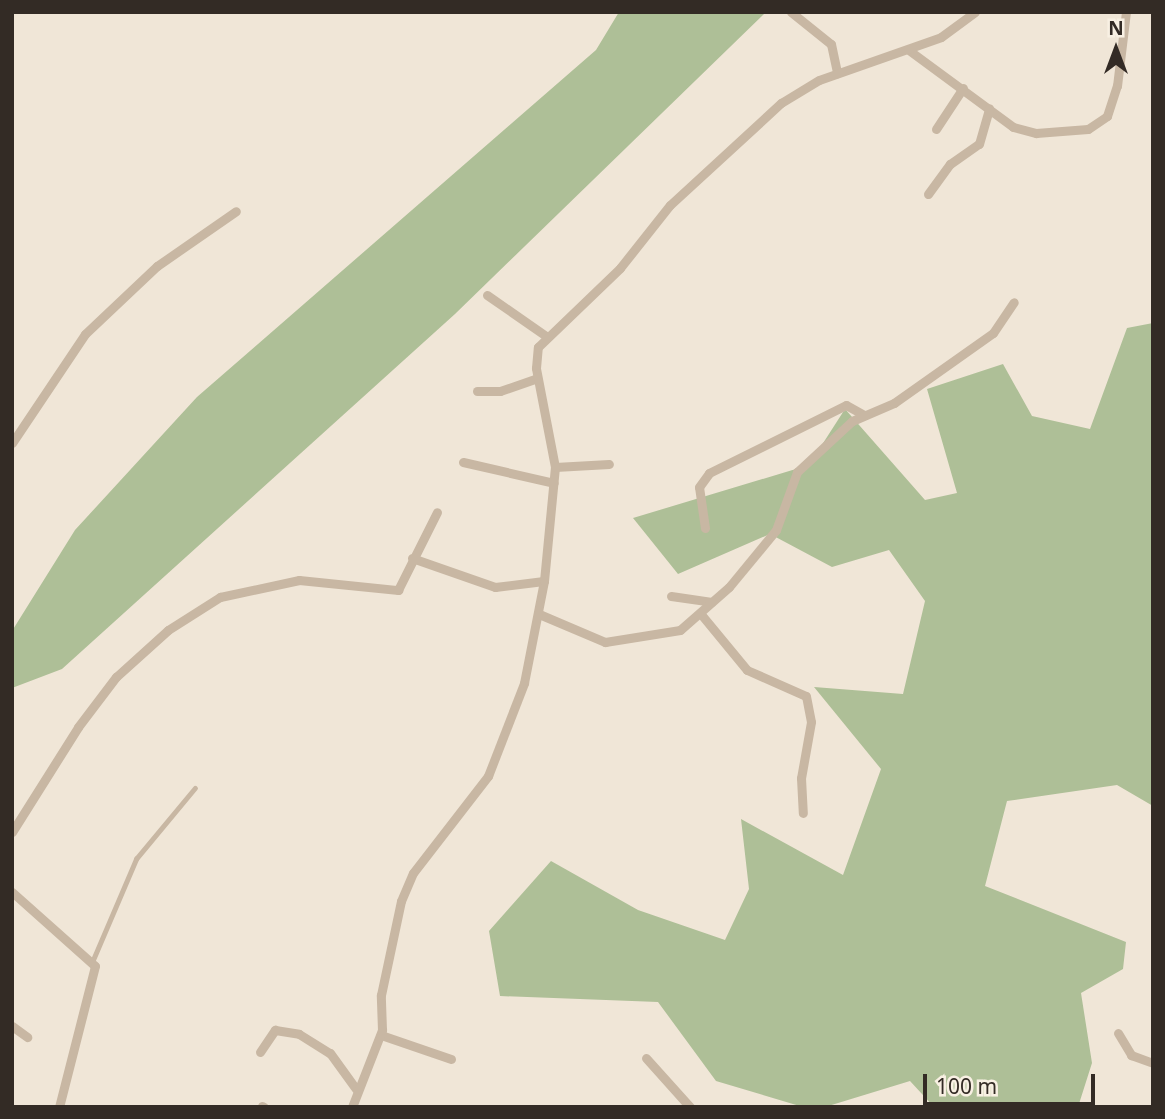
<!DOCTYPE html>
<html>
<head>
<meta charset="utf-8">
<style>
	body { margin:0 }
	#map { position:relative; width:1165px; height:1119px; overflow:hidden; background:#f0e6d7; font-family:"Noto Sans",sans-serif }
	div>[style] { position:absolute }
	.green>* { inset:0; background:#aebf97 }
	.lane>* { height:4.5px; margin:-2.25px; padding:0 2.25px; transform-origin:2.25px; border-radius:2.25px; background:#c8b7a3 }
	.street>* { height:9px; margin:-4.5px; padding:0 4.5px; transform-origin:4.5px; border-radius:4.5px; background:#c8b7a3 }
	span { translate:-50% -50%; white-space:nowrap; text-align:center; line-height:1.15; -webkit-text-stroke:7px #f8f0e3; paint-order:stroke }
	.frame { position:absolute; inset:0; border:14px solid #332b25; pointer-events:none }
	.north { position:absolute; left:1081px; top:14px; width:70px; height:70px; -webkit-text-stroke:5px #f8f0e3; paint-order:stroke; rotate:0deg; font-size:19px; font-weight:700; line-height:28px; text-align:center; color:#332b25 }
	.north::after { content:''; display:block; margin:auto; width:24px; height:32px; background:#332b25; clip-path:polygon(50% 0,100% 100%,50% 72%,0 100%) }
	.scale { position:absolute; left:923px; top:1074px; width:172px; height:32px; box-sizing:border-box; border:4px solid #332b25; border-top:0; padding-left:9px; font-size:21px; line-height:24px; white-space:nowrap; color:#332b25; -webkit-text-stroke:5px #f8f0e3; paint-order:stroke }
</style>
</head>
<body>
<div id="map">
	<div class="green">
		<div style="clip-path:polygon(619px 12px,766px 12px,455px 314px,62px 669px,12px 688px,12px 631px,75px 530px,197px 397px,596px 50px)"></div>
		<div style="clip-path:polygon(1153px 323px,1153px 806px,1117px 785px,1007px 801px,985px 886px,1126px 942px,1123px 969px,1081px 993px,1092px 1063px,1078px 1107px,934px 1107px,910px 1081px,825px 1107px,803px 1107px,716px 1081px,658px 1002px,500px 996px,489px 931px,551px 861px,638px 910px,725px 940px,749px 889px,741px 819px,843px 875px,881px 769px,814px 687px,903px 694px,925px 601px,889px 550px,832px 567px,770px 534px,678px 574px,633px 518px,809px 465px,845px 409px,925px 500px,957px 493px,927px 389px,1003px 364px,1032px 416px,1090px 429px,1127px 328px)"></div>
	</div>
	<div class="lane">
		<div style="left:93px;top:960px;width:110px;rotate:-66.9deg"></div>
		<div style="left:136px;top:859px;width:92px;rotate:-50.3deg"></div>
	</div>
	<div class="street">
		<div style="left:791px;top:12px;width:51px;rotate:38.7deg"></div>
		<div style="left:831px;top:44px;width:30px;rotate:78deg"></div>
		<div style="left:910px;top:51px;width:128px;rotate:36.4deg"></div>
		<div style="left:1013px;top:127px;width:24px;rotate:15deg"></div>
		<div style="left:1036px;top:133px;width:52px;rotate:-4.4deg"></div>
		<div style="left:1088px;top:129px;width:23px;rotate:-34deg"></div>
		<div style="left:1107px;top:116px;width:32px;rotate:-72deg"></div>
		<div style="left:1117px;top:86px;width:75px;rotate:-83.1deg"></div>
		<div style="left:936px;top:129px;width:49px;rotate:-56.6deg"></div>
		<div style="left:928px;top:194px;width:37px;rotate:-54deg"></div>
		<div style="left:950px;top:164px;width:35px;rotate:-35deg"></div>
		<div style="left:979px;top:144px;width:37px;rotate:-74deg"></div>
		<div style="left:487px;top:295px;width:72px;rotate:34.8deg"></div>
		<div style="left:477px;top:391px;width:23px"></div>
		<div style="left:500px;top:391px;width:39px;rotate:-19deg"></div>
		<div style="left:12px;top:443px;width:131px;rotate:-56.2deg"></div>
		<div style="left:85px;top:334px;width:99px;rotate:-43.4deg"></div>
		<div style="left:157px;top:266px;width:96px;rotate:-34.8deg"></div>
		<div style="left:463px;top:462px;width:93px;rotate:13deg"></div>
		<div style="left:555px;top:467px;width:54px;rotate:-3.2deg"></div>
		<div style="left:705px;top:528px;width:41px;rotate:-98.3deg"></div>
		<div style="left:699px;top:487px;width:17px;rotate:-54deg"></div>
		<div style="left:709px;top:473px;width:153px;rotate:-26.4deg"></div>
		<div style="left:846px;top:405px;width:21px;rotate:29deg"></div>
		<div style="left:412px;top:558px;width:88px;rotate:19.3deg"></div>
		<div style="left:495px;top:587px;width:49px;rotate:-7deg"></div>
		<div style="left:671px;top:596px;width:41px;rotate:8.3deg"></div>
		<div style="left:700px;top:613px;width:74px;rotate:50.5deg"></div>
		<div style="left:747px;top:670px;width:64px;rotate:23.8deg"></div>
		<div style="left:806px;top:696px;width:26px;rotate:79deg"></div>
		<div style="left:811px;top:722px;width:57px;rotate:100.1deg"></div>
		<div style="left:801px;top:778px;width:35px;rotate:87deg"></div>
		<div style="left:539px;top:614px;width:72px;rotate:23deg"></div>
		<div style="left:605px;top:642px;width:76px;rotate:-9.1deg"></div>
		<div style="left:680px;top:630px;width:65px;rotate:-41.3deg"></div>
		<div style="left:729px;top:587px;width:74px;rotate:-50.5deg"></div>
		<div style="left:776px;top:530px;width:62px;rotate:-70.1deg"></div>
		<div style="left:797px;top:472px;width:75px;rotate:-42.8deg"></div>
		<div style="left:852px;top:421px;width:46px;rotate:-23.2deg"></div>
		<div style="left:894px;top:403px;width:121px;rotate:-35.3deg"></div>
		<div style="left:993px;top:333px;width:37px;rotate:-56deg"></div>
		<div style="left:12px;top:832px;width:124px;rotate:-57.8deg"></div>
		<div style="left:78px;top:727px;width:63px;rotate:-52.8deg"></div>
		<div style="left:116px;top:677px;width:70px;rotate:-42.1deg"></div>
		<div style="left:168px;top:630px;width:62px;rotate:-32.4deg"></div>
		<div style="left:220px;top:597px;width:81px;rotate:-12.1deg"></div>
		<div style="left:299px;top:580px;width:100px;rotate:5.8deg"></div>
		<div style="left:398px;top:590px;width:87px;rotate:-63.4deg"></div>
		<div style="left:12px;top:892px;width:111px;rotate:41.7deg"></div>
		<div style="left:95px;top:966px;width:146px;rotate:104.3deg"></div>
		<div style="left:12px;top:1026px;width:19px;rotate:36deg"></div>
		<div style="left:1118px;top:1033px;width:26px;rotate:59deg"></div>
		<div style="left:1131px;top:1055px;width:23px;rotate:20deg"></div>
		<div style="left:381px;top:1035px;width:74px;rotate:18.9deg"></div>
		<div style="left:260px;top:1052px;width:27px;rotate:-56deg"></div>
		<div style="left:275px;top:1030px;width:24px;rotate:9deg"></div>
		<div style="left:299px;top:1034px;width:36px;rotate:32deg"></div>
		<div style="left:330px;top:1053px;width:44px;rotate:54.2deg"></div>
		<div style="left:646px;top:1058px;width:66px;rotate:48.1deg"></div>
		<div style="left:262px;top:1106px;width:2px;rotate:27deg"></div>
		<div style="left:352px;top:1107px;width:83px;rotate:-68.7deg"></div>
		<div style="left:382px;top:1030px;width:35px;rotate:-92deg"></div>
		<div style="left:381px;top:995px;width:96px;rotate:-78deg"></div>
		<div style="left:401px;top:901px;width:30px;rotate:-67deg"></div>
		<div style="left:413px;top:873px;width:123px;rotate:-52.3deg"></div>
		<div style="left:488px;top:776px;width:100px;rotate:-68.8deg"></div>
		<div style="left:524px;top:683px;width:104px;rotate:-78.9deg"></div>
		<div style="left:544px;top:581px;width:115px;rotate:-84.5deg"></div>
		<div style="left:555px;top:467px;width:101px;rotate:-100.9deg"></div>
		<div style="left:536px;top:368px;width:21px;rotate:-85deg"></div>
		<div style="left:538px;top:347px;width:114px;rotate:-43.9deg"></div>
		<div style="left:620px;top:268px;width:80px;rotate:-51.6deg"></div>
		<div style="left:670px;top:205px;width:151px;rotate:-42.6deg"></div>
		<div style="left:781px;top:103px;width:44px;rotate:-31.2deg"></div>
		<div style="left:819px;top:80px;width:129px;rotate:-19.4deg"></div>
		<div style="left:941px;top:37px;width:42px;rotate:-36.3deg"></div>
	</div>
	<div class="frame"></div>
	<div class="north">N</div>
	<div class="scale">100 m</div>
</div>
</body>
</html>
